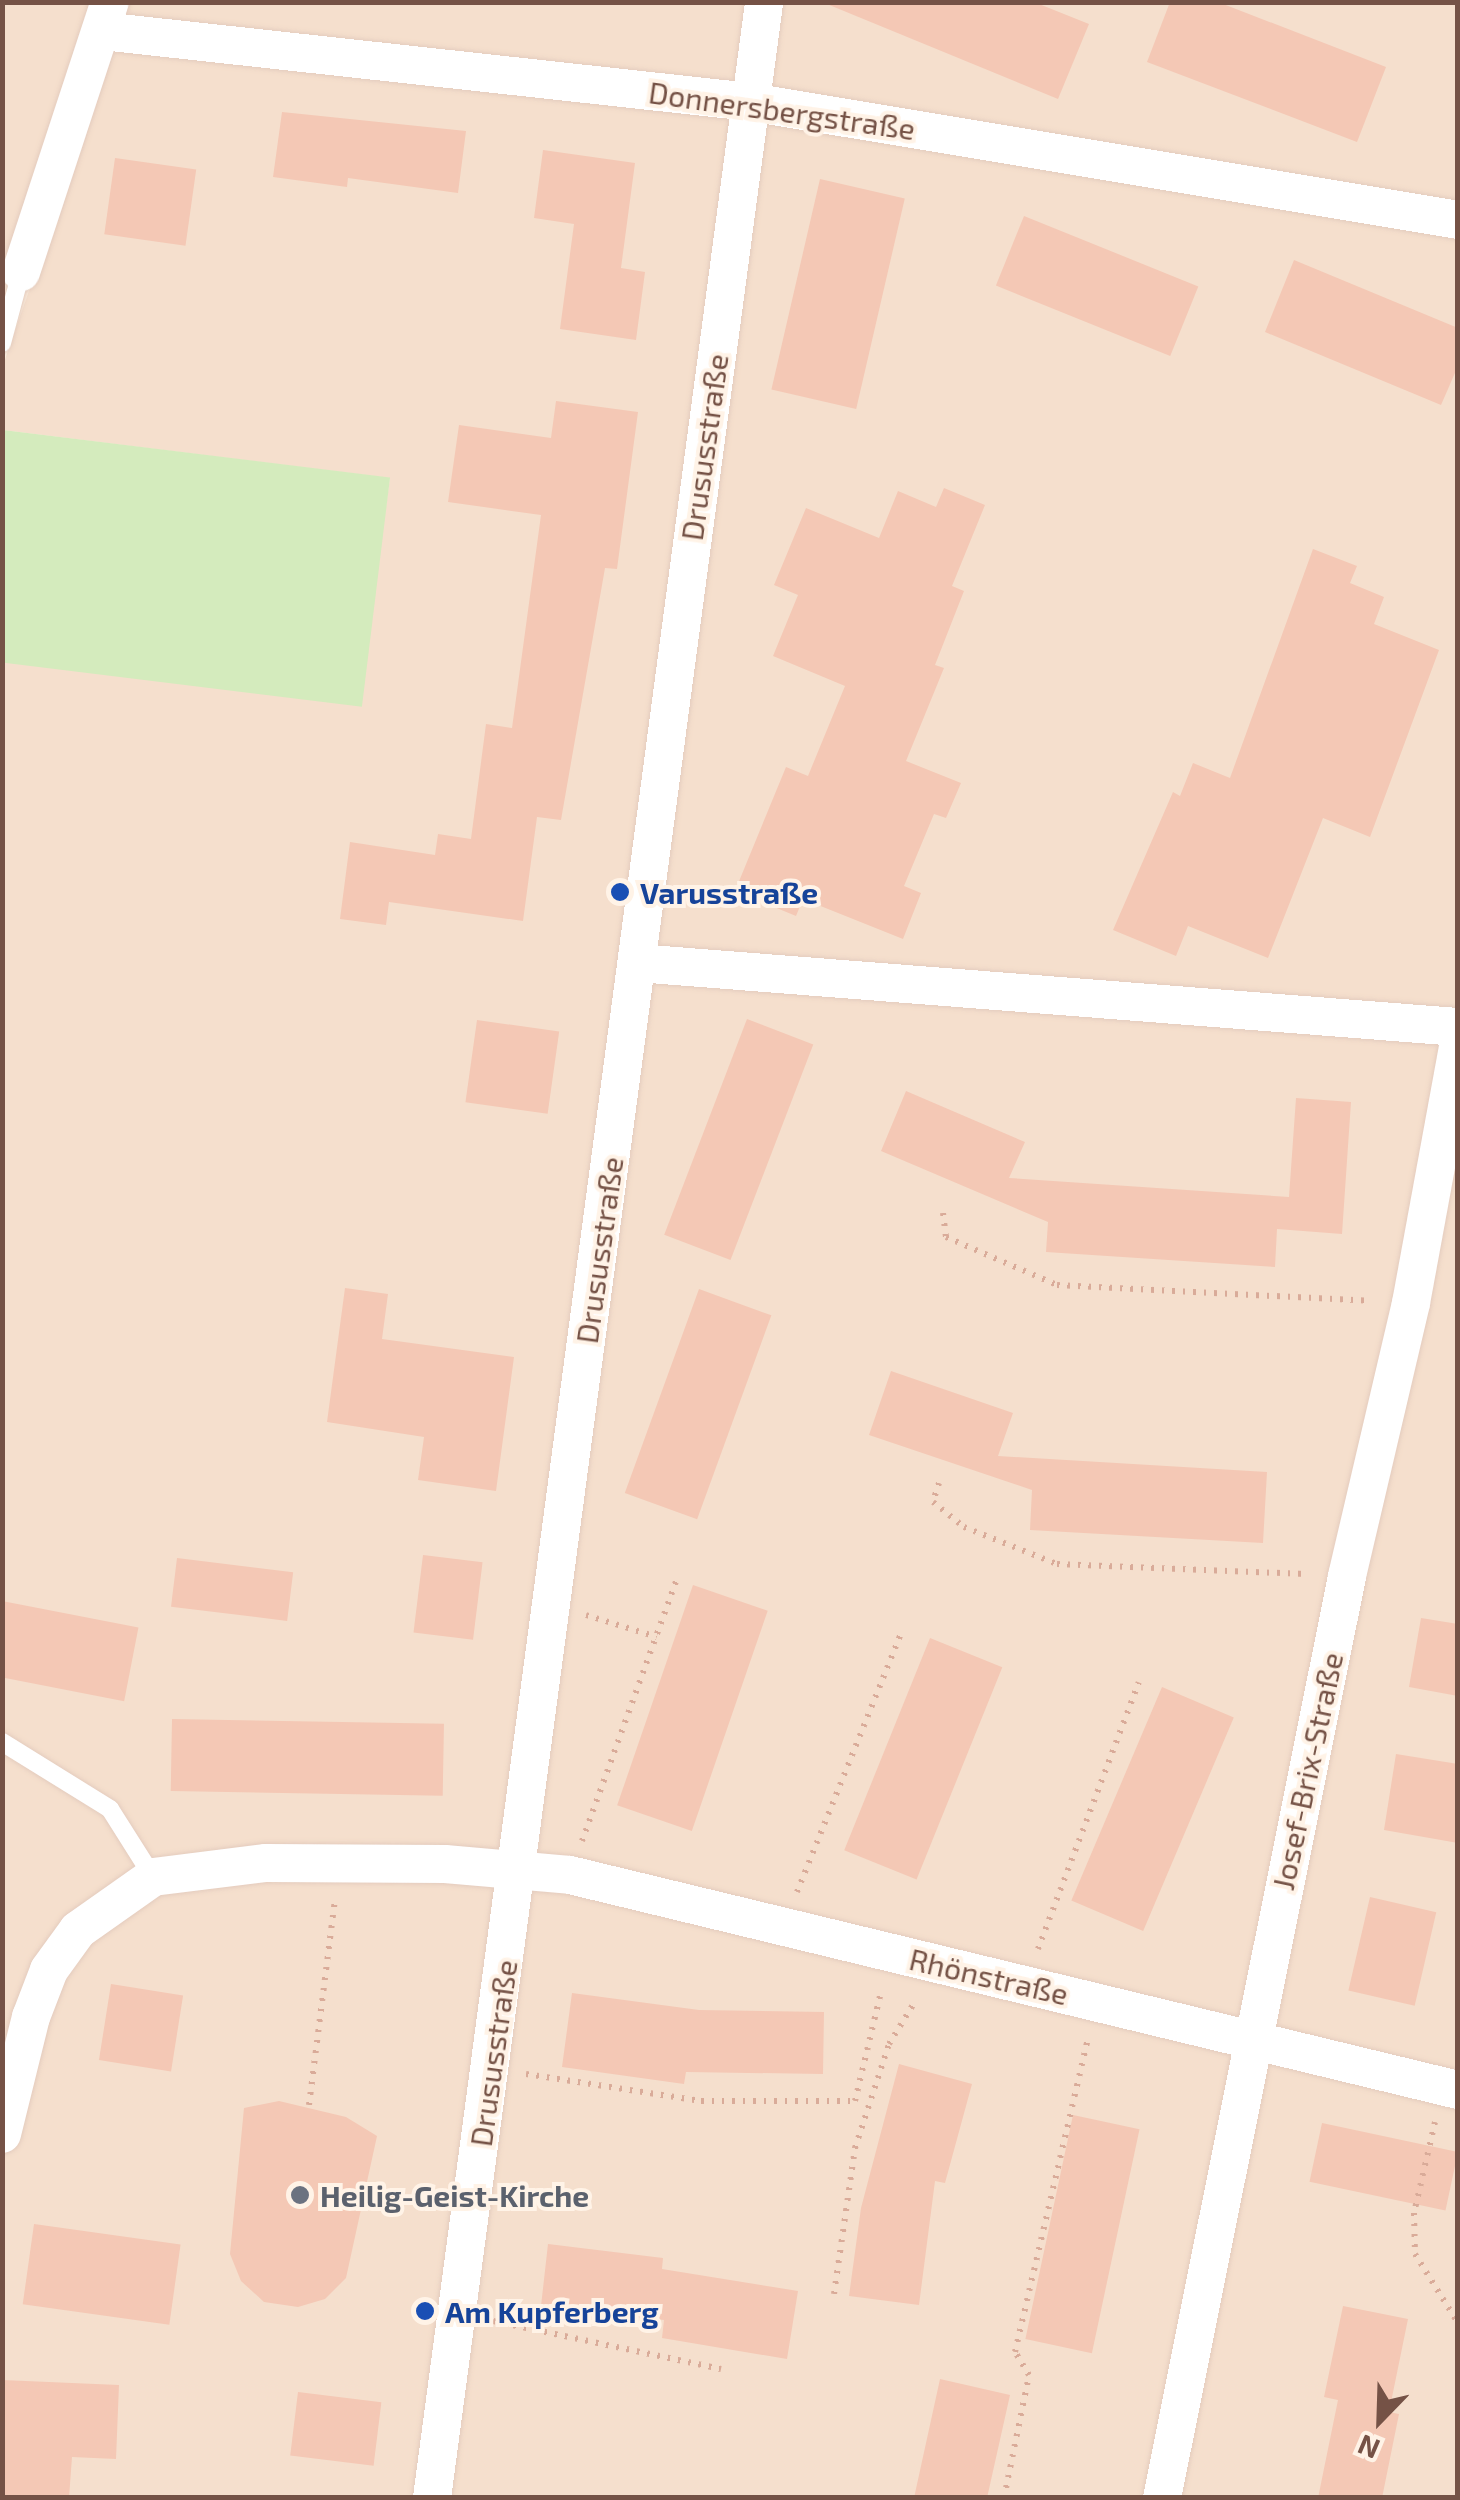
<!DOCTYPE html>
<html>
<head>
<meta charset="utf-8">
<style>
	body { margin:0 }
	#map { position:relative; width:1460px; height:2500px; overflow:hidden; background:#feefdf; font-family:"Exo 2",sans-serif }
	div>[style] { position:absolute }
	.residential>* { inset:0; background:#f5dfcd }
	.green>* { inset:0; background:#d4ebbd; transform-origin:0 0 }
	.building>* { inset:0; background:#f4c8b5; transform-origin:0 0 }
	.path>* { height:6px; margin-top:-3px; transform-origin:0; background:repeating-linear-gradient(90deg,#d9ab99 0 2.5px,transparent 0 10.5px) }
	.roads { filter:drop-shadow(0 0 2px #e4ccbe) drop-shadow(0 0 2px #e4ccbe) }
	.service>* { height:18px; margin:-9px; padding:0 9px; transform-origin:9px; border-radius:9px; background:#fff }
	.minor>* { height:38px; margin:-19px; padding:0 19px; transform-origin:19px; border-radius:19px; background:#fff }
	.dots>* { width:28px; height:28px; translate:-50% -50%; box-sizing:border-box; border:5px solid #fff3e7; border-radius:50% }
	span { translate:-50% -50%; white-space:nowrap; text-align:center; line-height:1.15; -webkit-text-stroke:8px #fff3e7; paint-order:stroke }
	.street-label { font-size:30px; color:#755246 }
	.transit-label { font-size:30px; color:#164399; font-weight:700 }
	.left { translate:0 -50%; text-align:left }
	.worship-label { font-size:30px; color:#5b616d; font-weight:700 }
	.frame { position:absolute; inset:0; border:5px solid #755246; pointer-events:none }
	.north { position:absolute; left:1330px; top:2370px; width:100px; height:100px; -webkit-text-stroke:8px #fff3e7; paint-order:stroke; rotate:203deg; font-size:28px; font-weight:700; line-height:40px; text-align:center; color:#755246 }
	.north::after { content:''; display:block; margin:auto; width:35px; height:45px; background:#755246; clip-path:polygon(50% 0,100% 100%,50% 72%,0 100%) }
</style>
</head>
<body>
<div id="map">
	<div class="residential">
		<div style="clip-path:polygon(3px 3px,1457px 3px,1457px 2497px,3px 2497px,3px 661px,358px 705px,390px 478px,3px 430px,3px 365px,36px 271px,3px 259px)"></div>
	</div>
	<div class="green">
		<div style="left:3px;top:430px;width:390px;height:231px;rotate:7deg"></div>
	</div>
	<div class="building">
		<div style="clip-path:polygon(822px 2px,1034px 2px,1089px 24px,1058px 99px)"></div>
		<div style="clip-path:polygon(1170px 2px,1218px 2px,1386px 67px,1357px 142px,1147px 62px)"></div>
		<div style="clip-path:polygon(282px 112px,466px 131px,458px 193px,348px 178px,347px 187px,273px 177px)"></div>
		<div style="clip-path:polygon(543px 150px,635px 163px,621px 268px,645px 272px,636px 340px,560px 329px,574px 224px,534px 218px)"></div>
		<div style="left:115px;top:158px;width:82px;height:77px;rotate:8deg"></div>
		<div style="left:820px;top:179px;width:87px;height:216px;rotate:13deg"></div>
		<div style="left:1024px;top:216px;width:188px;height:75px;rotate:22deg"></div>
		<div style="clip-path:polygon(1294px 260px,1458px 328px,1458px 366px,1441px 405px,1265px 332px)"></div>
		<div style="clip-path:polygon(556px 401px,638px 412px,617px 569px,605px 568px,561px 820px,537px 817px,523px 921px,389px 902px,386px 925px,340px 919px,350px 842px,435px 855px,438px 834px,471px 839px,486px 724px,512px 728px,541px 515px,448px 502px,459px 425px,551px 438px)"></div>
		<div style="clip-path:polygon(944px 488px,985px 505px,952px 586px,964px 591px,935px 665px,944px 668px,906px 761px,961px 783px,946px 818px,934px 814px,904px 886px,921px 893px,903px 939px,803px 899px,796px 916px,735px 891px,786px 767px,808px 776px,845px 686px,773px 656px,798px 595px,774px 585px,806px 508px,879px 538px,898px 491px,936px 507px)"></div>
		<div style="clip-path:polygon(1313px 549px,1357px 566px,1350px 583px,1384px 597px,1374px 624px,1439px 650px,1370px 837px,1323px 818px,1268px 958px,1188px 926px,1176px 956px,1113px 930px,1173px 792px,1180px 796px,1193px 763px,1230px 778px)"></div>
		<div style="left:747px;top:1019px;width:71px;height:231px;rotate:21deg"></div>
		<div style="left:477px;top:1020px;width:83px;height:83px;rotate:8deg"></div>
		<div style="clip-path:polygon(906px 1091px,1025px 1142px,1009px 1178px,1289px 1197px,1296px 1098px,1351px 1102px,1342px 1234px,1277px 1229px,1275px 1267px,1046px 1252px,1048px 1222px,881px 1151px)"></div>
		<div style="clip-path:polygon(345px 1288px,388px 1294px,382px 1339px,514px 1357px,496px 1491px,418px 1480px,424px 1437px,327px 1422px)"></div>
		<div style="left:699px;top:1289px;width:77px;height:217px;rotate:20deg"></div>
		<div style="clip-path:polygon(891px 1371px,1013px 1413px,998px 1456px,1267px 1472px,1263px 1543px,1030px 1530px,1032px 1490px,869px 1435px)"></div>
		<div style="left:423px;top:1555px;width:60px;height:78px;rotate:7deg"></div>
		<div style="left:177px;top:1558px;width:117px;height:49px;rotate:7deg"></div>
		<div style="left:693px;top:1585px;width:79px;height:233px;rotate:19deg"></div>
		<div style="left:2px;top:1601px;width:139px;height:75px;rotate:11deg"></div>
		<div style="clip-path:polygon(1421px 1618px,1458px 1624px,1458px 1696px,1409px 1687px)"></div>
		<div style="left:930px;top:1638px;width:78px;height:229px;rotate:22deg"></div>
		<div style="left:1162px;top:1687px;width:78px;height:232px;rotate:23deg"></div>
		<div style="left:172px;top:1719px;width:272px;height:72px;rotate:1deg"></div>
		<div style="clip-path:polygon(1396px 1754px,1458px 1764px,1458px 1843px,1384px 1830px)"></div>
		<div style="left:1370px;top:1897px;width:68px;height:96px;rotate:13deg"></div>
		<div style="left:111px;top:1984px;width:73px;height:77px;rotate:9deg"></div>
		<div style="clip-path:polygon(572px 1993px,699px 2010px,824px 2012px,823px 2074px,686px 2072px,684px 2084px,562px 2067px)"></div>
		<div style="clip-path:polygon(899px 2064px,972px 2084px,945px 2183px,935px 2181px,919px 2305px,849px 2296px,861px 2208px)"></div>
		<div style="clip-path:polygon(279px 2101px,346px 2117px,377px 2136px,346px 2278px,325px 2299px,298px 2307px,264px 2302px,241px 2281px,230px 2254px,244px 2108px)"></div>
		<div style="left:1073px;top:2115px;width:68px;height:229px;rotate:12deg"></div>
		<div style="left:1322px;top:2123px;width:139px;height:60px;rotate:12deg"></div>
		<div style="left:34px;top:2224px;width:148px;height:81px;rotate:8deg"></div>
		<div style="clip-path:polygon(548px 2244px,663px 2258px,662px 2269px,798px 2291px,787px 2359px,662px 2338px,664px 2320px,541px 2306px)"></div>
		<div style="clip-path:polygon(1343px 2306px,1408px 2319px,1389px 2412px,1399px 2414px,1382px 2498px,1318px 2498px,1338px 2400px,1324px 2397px)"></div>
		<div style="clip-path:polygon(940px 2379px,1010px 2395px,987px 2498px,914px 2498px)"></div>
		<div style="clip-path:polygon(2px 2380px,119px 2385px,116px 2459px,72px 2457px,69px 2498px,2px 2498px)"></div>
		<div style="left:298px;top:2392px;width:84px;height:64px;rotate:7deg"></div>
	</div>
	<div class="path">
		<div style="left:943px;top:1213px;width:24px;rotate:83deg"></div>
		<div style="left:946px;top:1237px;width:121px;rotate:23.4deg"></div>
		<div style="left:1057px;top:1285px;width:313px;rotate:2.9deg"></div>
		<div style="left:939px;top:1483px;width:20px;rotate:108deg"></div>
		<div style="left:933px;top:1502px;width:40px;rotate:39deg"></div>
		<div style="left:964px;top:1527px;width:100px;rotate:21.7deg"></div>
		<div style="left:1057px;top:1564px;width:249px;rotate:2.3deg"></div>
		<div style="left:586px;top:1615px;width:74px;rotate:17.2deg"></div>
		<div style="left:582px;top:1841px;width:276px;rotate:-70.1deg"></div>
		<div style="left:797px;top:1892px;width:281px;rotate:-68.1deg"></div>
		<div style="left:1038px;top:1949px;width:285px;rotate:-69.3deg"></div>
		<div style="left:526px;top:2074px;width:177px;rotate:8.8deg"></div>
		<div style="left:701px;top:2101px;width:154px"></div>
		<div style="left:855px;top:2101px;width:112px;rotate:-76.6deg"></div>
		<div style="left:309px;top:2105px;width:207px;rotate:-82.8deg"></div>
		<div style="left:1435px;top:2122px;width:93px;rotate:103deg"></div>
		<div style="left:1414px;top:2213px;width:41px;rotate:88.6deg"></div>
		<div style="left:1415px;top:2254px;width:81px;rotate:58.1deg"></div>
		<div style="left:834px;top:2294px;width:148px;rotate:-81.8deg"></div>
		<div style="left:855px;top:2148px;width:109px;rotate:-71.9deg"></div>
		<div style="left:889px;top:2044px;width:52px;rotate:-58.5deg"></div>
		<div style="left:493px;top:2321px;width:233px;rotate:11.9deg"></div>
		<div style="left:1004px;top:2498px;width:126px;rotate:-78.5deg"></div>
		<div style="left:1029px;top:2375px;width:27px;rotate:-121deg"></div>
		<div style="left:1015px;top:2352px;width:318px;rotate:-76.9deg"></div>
	</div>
	<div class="roads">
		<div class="service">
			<div style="left:2px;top:343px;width:73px;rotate:-75deg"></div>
			<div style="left:2px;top:1742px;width:127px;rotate:31.8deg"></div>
			<div style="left:110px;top:1809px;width:80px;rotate:57.7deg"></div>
		</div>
		<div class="minor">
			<div style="left:102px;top:31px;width:652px;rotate:6.25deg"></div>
			<div style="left:750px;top:102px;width:718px;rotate:9.46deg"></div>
			<div style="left:21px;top:272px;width:284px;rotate:-71.8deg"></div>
			<div style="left:637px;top:963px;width:823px;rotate:4.46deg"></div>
			<div style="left:2px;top:2134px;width:121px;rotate:-76.1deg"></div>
			<div style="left:31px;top:2017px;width:50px;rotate:-69deg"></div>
			<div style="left:49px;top:1970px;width:49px;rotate:-54.1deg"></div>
			<div style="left:78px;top:1930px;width:92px;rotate:-35.2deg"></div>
			<div style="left:153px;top:1877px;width:114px;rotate:-7.1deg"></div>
			<div style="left:266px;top:1863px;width:179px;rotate:0.3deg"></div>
			<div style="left:445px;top:1864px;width:125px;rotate:5deg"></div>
			<div style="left:570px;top:1875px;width:914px;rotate:13.61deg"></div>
			<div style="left:432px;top:2498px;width:2518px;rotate:-82.42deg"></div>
			<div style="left:1162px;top:2498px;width:940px;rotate:-78.65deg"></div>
			<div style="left:1347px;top:1576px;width:280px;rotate:-76.8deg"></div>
			<div style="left:1411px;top:1303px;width:261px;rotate:-79.6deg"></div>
		</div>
	</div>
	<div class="dots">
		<div style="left:620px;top:892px;background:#1a4fb4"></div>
		<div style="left:300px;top:2195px;background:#6b7280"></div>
		<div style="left:425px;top:2311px;background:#1a4fb4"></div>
	</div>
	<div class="street-label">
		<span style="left:782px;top:110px;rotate:8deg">Donnersbergstraße</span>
		<span style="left:704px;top:447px;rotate:-82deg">Drususstraße</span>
		<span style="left:599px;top:1250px;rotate:-82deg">Drususstraße</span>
		<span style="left:1307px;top:1771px;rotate:-78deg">Josef-Brix-Straße</span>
		<span style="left:989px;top:1976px;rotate:13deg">Rhönstraße</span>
		<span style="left:493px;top:2053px;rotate:-82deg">Drususstraße</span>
	</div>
	<div class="transit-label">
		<span class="left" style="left:640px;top:892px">Varusstraße</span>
		<span class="left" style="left:445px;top:2311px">Am Kupferberg</span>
	</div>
	<div class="worship-label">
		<span class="left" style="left:320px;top:2195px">Heilig-Geist-Kirche</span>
	</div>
	<div class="frame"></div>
	<div class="north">N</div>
</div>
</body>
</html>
